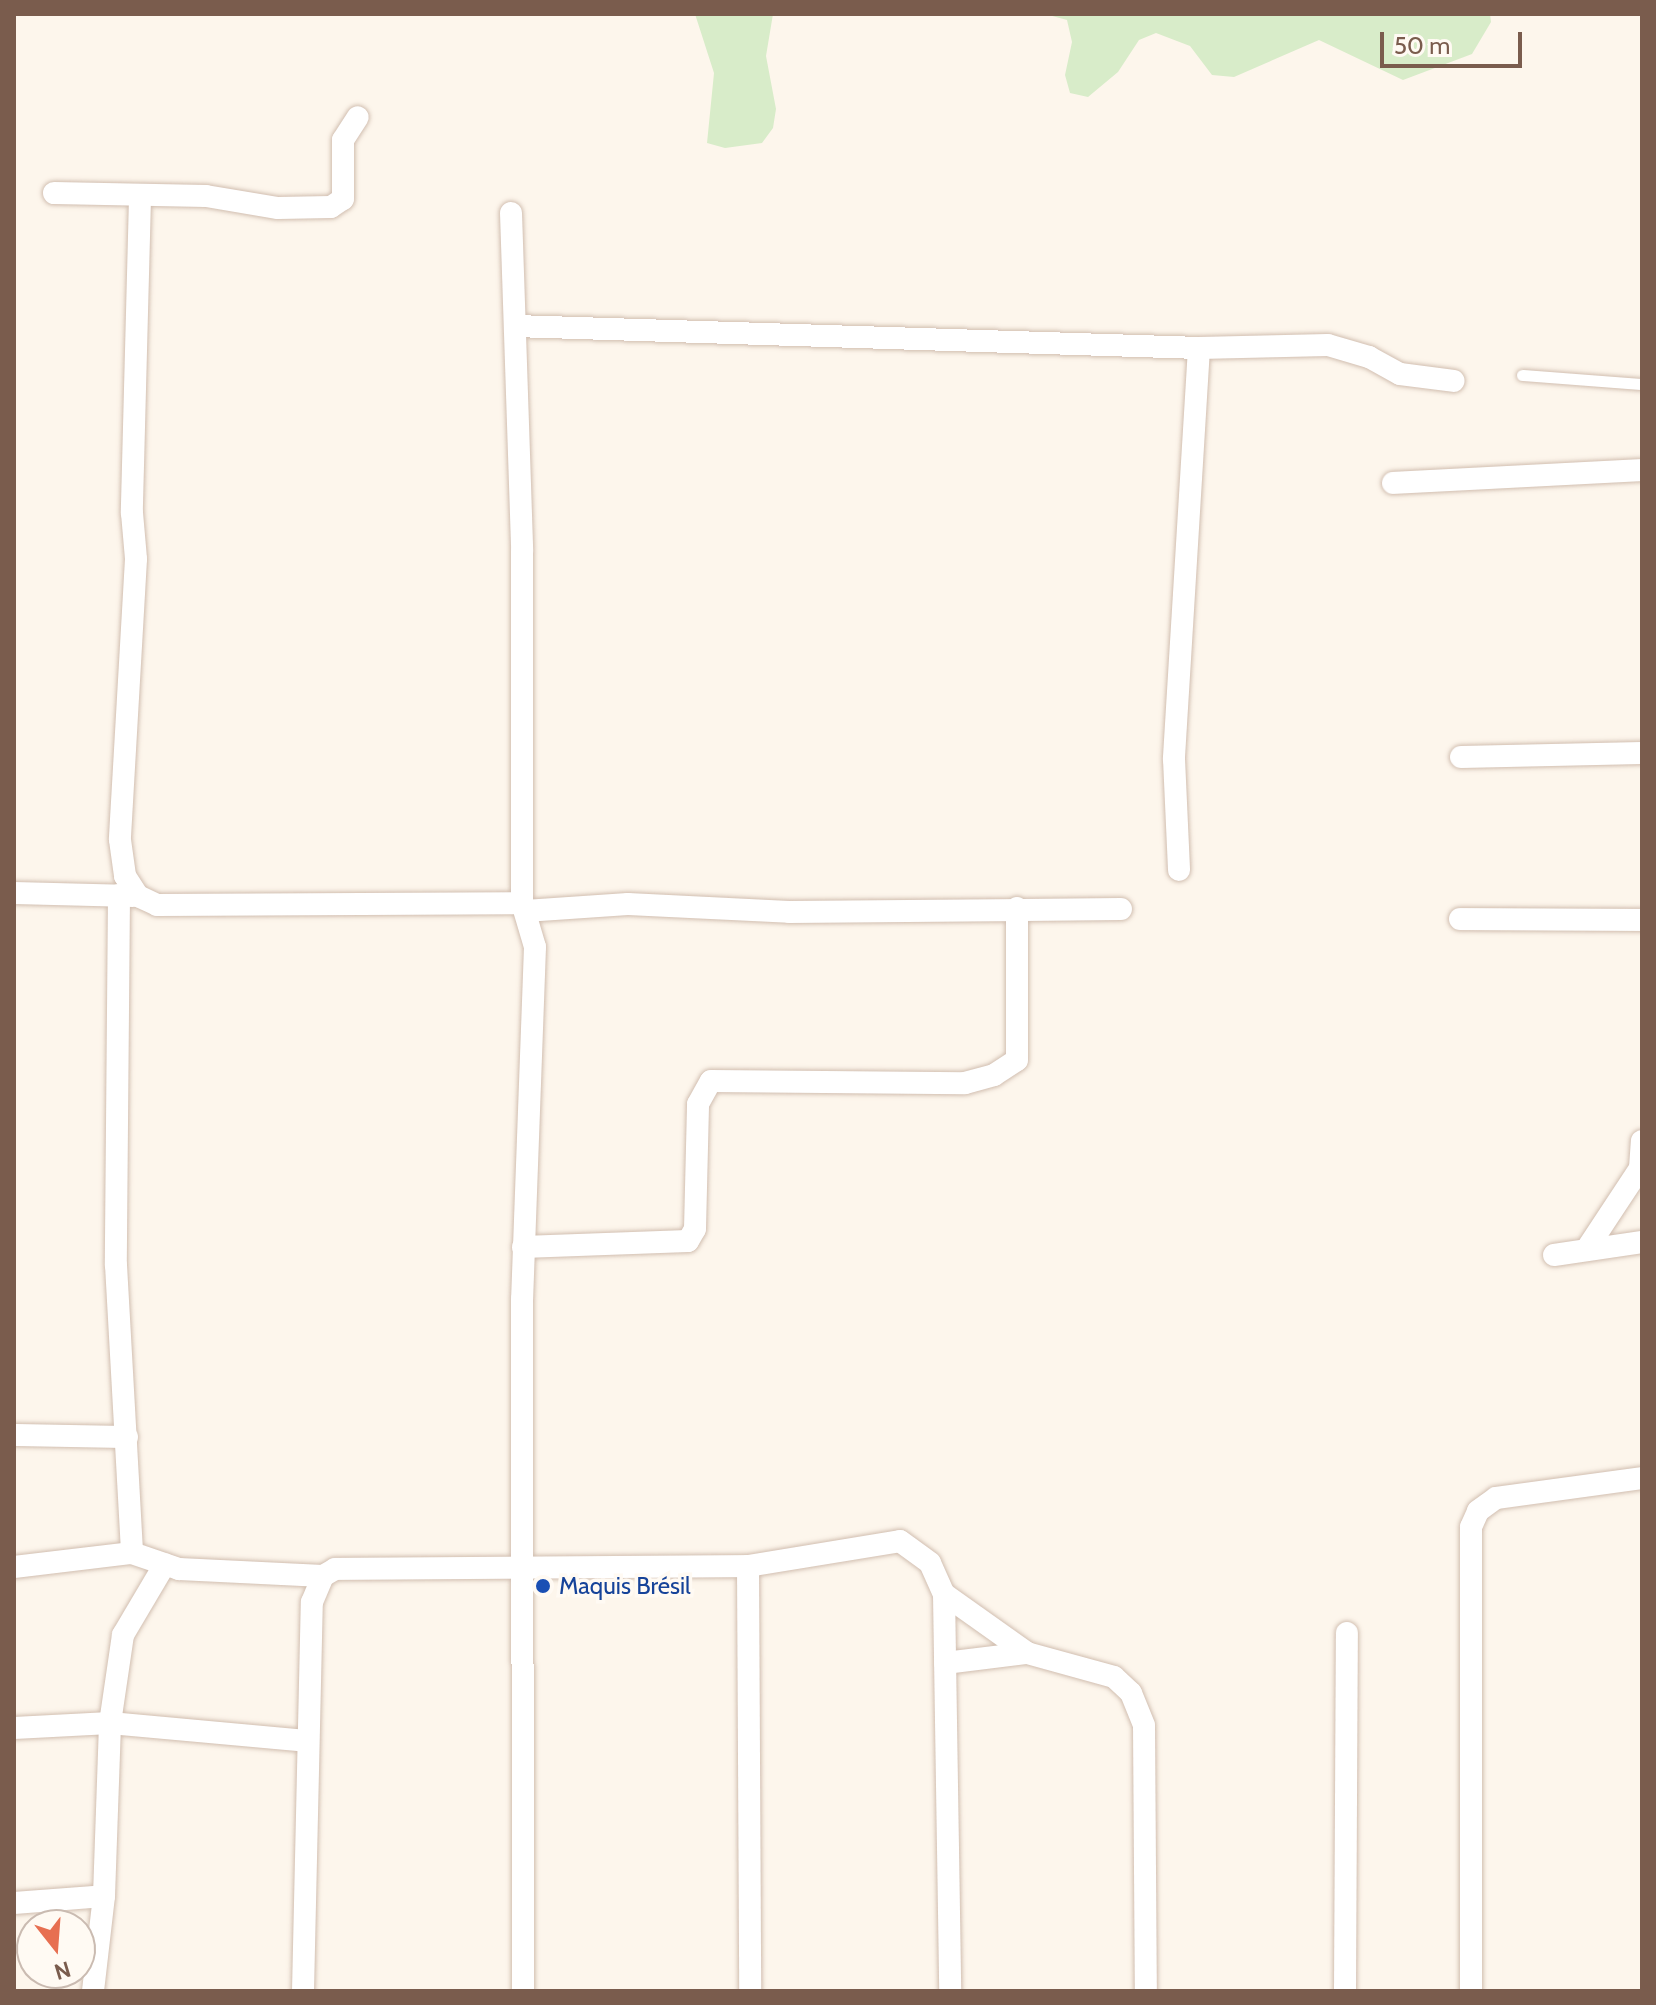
<!DOCTYPE html>
<html>
<head>
<meta charset="utf-8">
<style>
	body { margin:0 }
	#map { position:relative; width:1656px; height:2005px; overflow:hidden; background:#fdf6ec; font-family:Cabin,sans-serif }
	div>[style] { position:absolute }
	.green>* { inset:0; background:#d8ecc9 }
	.roads { filter:drop-shadow(0 0 2px #d1beb0) drop-shadow(0 0 2px #d1beb0) }
	.lane>* { height:11px; margin:-5.5px; padding:0 5.5px; transform-origin:5.5px; border-radius:5.5px; background:#fff }
	.street>* { height:22px; margin:-11px; padding:0 11px; transform-origin:11px; border-radius:11px; background:#fff }
	.dots>* { width:22px; height:22px; translate:-50% -50%; box-sizing:border-box; border:4px solid #fffaf3; border-radius:50% }
	span { translate:-50% -50%; white-space:nowrap; text-align:center; line-height:1.15; -webkit-text-stroke:7px #fffaf3; paint-order:stroke }
	.transit-label { font-size:24px; color:#164399 }
	.left { translate:0 -50%; text-align:left }
	.frame { position:absolute; inset:0; border:16px solid #7a5c4d; pointer-events:none }
	.north { position:absolute; left:16px; top:1909px; width:80px; height:80px; box-sizing:border-box; background:#fffaf3; border:2px solid #cabbb1; border-radius:50%; rotate:163deg; font-size:22px; font-weight:700; line-height:32px; text-align:center; color:#7a5c4d }
	.north::after { content:''; display:block; margin:auto; width:28px; height:36px; background:#e76f51; clip-path:polygon(50% 0,100% 100%,50% 72%,0 100%) }
	.scale { position:absolute; left:1380px; top:32px; width:142px; height:36px; box-sizing:border-box; border:4px solid #7a5c4d; border-top:0; padding-left:10px; font-size:24px; line-height:28px; white-space:nowrap; color:#7a5c4d; -webkit-text-stroke:6px #fffaf3; paint-order:stroke }
</style>
</head>
<body>
<div id="map">
	<div class="green">
		<div style="clip-path:polygon(695px 14px,773px 14px,766px 56px,776px 109px,773px 128px,762px 143px,725px 148px,707px 143px,714px 73px)"></div>
		<div style="clip-path:polygon(1045px 14px,1490px 14px,1491px 22px,1472px 54px,1403px 80px,1319px 40px,1234px 77px,1212px 75px,1190px 46px,1156px 33px,1139px 40px,1118px 72px,1088px 97px,1070px 93px,1065px 75px,1072px 42px,1067px 20px)"></div>
	</div>
	<div class="roads">
		<div class="lane">
			<div style="left:1522px;top:375px;width:120px;rotate:4.3deg"></div>
		</div>
		<div class="street">
			<div style="left:54px;top:193px;width:152px;rotate:1.1deg"></div>
			<div style="left:206px;top:196px;width:73px;rotate:9.5deg"></div>
			<div style="left:278px;top:208px;width:53px;rotate:-1.1deg"></div>
			<div style="left:331px;top:207px;width:14px;rotate:-34deg"></div>
			<div style="left:343px;top:199px;width:59px;rotate:-90deg"></div>
			<div style="left:343px;top:140px;width:27px;rotate:-57deg"></div>
			<div style="left:140px;top:198px;width:315px;rotate:91.5deg"></div>
			<div style="left:132px;top:513px;width:46px;rotate:85deg"></div>
			<div style="left:136px;top:559px;width:281px;rotate:93.3deg"></div>
			<div style="left:120px;top:840px;width:36px;rotate:82deg"></div>
			<div style="left:125px;top:876px;width:24px;rotate:57deg"></div>
			<div style="left:138px;top:896px;width:21px;rotate:25deg"></div>
			<div style="left:157px;top:905px;width:365px;rotate:-0.3deg"></div>
			<div style="left:511px;top:213px;width:338px;rotate:88.1deg"></div>
			<div style="left:522px;top:551px;width:352px;rotate:90deg"></div>
			<div style="left:522px;top:903px;width:46px;rotate:73.5deg"></div>
			<div style="left:535px;top:947px;width:352px;rotate:92.1deg"></div>
			<div style="left:522px;top:1299px;width:692px;rotate:89.92deg"></div>
			<div style="left:515px;top:326px;width:684px;rotate:1.84deg"></div>
			<div style="left:1199px;top:348px;width:412px;rotate:93.5deg"></div>
			<div style="left:1174px;top:759px;width:111px;rotate:87.4deg"></div>
			<div style="left:1199px;top:348px;width:129px;rotate:-1.3deg"></div>
			<div style="left:1328px;top:345px;width:43px;rotate:16.3deg"></div>
			<div style="left:1369px;top:357px;width:35px;rotate:29deg"></div>
			<div style="left:1400px;top:374px;width:54px;rotate:7.4deg"></div>
			<div style="left:1393px;top:483px;width:249px;rotate:-3deg"></div>
			<div style="left:1461px;top:757px;width:181px;rotate:-1.3deg"></div>
			<div style="left:14px;top:893px;width:119px;rotate:1.4deg"></div>
			<div style="left:119px;top:895px;width:370px;rotate:90.5deg"></div>
			<div style="left:116px;top:1265px;width:288px;rotate:86.8deg"></div>
			<div style="left:525px;top:911px;width:103px;rotate:-3.9deg"></div>
			<div style="left:628px;top:904px;width:161px;rotate:2.8deg"></div>
			<div style="left:789px;top:912px;width:332px;rotate:-0.5deg"></div>
			<div style="left:1460px;top:919px;width:182px;rotate:0.3deg"></div>
			<div style="left:523px;top:1247px;width:165px;rotate:-2.1deg"></div>
			<div style="left:688px;top:1241px;width:14px;rotate:-60deg"></div>
			<div style="left:695px;top:1229px;width:125px;rotate:-88.6deg"></div>
			<div style="left:698px;top:1104px;width:26px;rotate:-61deg"></div>
			<div style="left:711px;top:1081px;width:254px;rotate:0.5deg"></div>
			<div style="left:965px;top:1083px;width:30px;rotate:-15deg"></div>
			<div style="left:994px;top:1075px;width:27px;rotate:-33deg"></div>
			<div style="left:1017px;top:1060px;width:152px;rotate:-90deg"></div>
			<div style="left:1588px;top:1247px;width:95px;rotate:-56.6deg"></div>
			<div style="left:1640px;top:1168px;width:27px;rotate:-86deg"></div>
			<div style="left:1554px;top:1255px;width:89px;rotate:-8.4deg"></div>
			<div style="left:14px;top:1435px;width:113px;rotate:1deg"></div>
			<div style="left:748px;top:1566px;width:425px;rotate:89.7deg"></div>
			<div style="left:14px;top:1567px;width:119px;rotate:-6.8deg"></div>
			<div style="left:132px;top:1553px;width:50px;rotate:18.8deg"></div>
			<div style="left:179px;top:1569px;width:144px;rotate:2.8deg"></div>
			<div style="left:944px;top:1594px;width:102px;rotate:35.4deg"></div>
			<div style="left:945px;top:1663px;width:83px;rotate:-7deg"></div>
			<div style="left:1027px;top:1653px;width:90px;rotate:15.4deg"></div>
			<div style="left:1114px;top:1677px;width:23px;rotate:43deg"></div>
			<div style="left:1131px;top:1693px;width:35px;rotate:68deg"></div>
			<div style="left:1144px;top:1726px;width:265px;rotate:89.6deg"></div>
			<div style="left:14px;top:1728px;width:96px;rotate:-3deg"></div>
			<div style="left:110px;top:1723px;width:89px;rotate:-81.6deg"></div>
			<div style="left:123px;top:1635px;width:82px;rotate:-59.4deg"></div>
			<div style="left:14px;top:1903px;width:90px;rotate:-4.4deg"></div>
			<div style="left:93px;top:1991px;width:96px;rotate:-83.4deg"></div>
			<div style="left:104px;top:1896px;width:173px;rotate:-88deg"></div>
			<div style="left:110px;top:1723px;width:197px;rotate:5.2deg"></div>
			<div style="left:303px;top:1991px;width:389px;rotate:-88.7deg"></div>
			<div style="left:312px;top:1602px;width:28px;rotate:-67deg"></div>
			<div style="left:323px;top:1576px;width:14px;rotate:-30deg"></div>
			<div style="left:335px;top:1569px;width:413px;rotate:-0.4deg"></div>
			<div style="left:748px;top:1566px;width:154px;rotate:-9.3deg"></div>
			<div style="left:900px;top:1541px;width:37px;rotate:36deg"></div>
			<div style="left:930px;top:1563px;width:34px;rotate:66deg"></div>
			<div style="left:944px;top:1594px;width:397px;rotate:89.1deg"></div>
			<div style="left:1345px;top:1991px;width:358px;rotate:-89.7deg"></div>
			<div style="left:1471px;top:1991px;width:464px;rotate:-90deg"></div>
			<div style="left:1471px;top:1527px;width:17px;rotate:-66deg"></div>
			<div style="left:1478px;top:1511px;width:22px;rotate:-36deg"></div>
			<div style="left:1496px;top:1498px;width:147px;rotate:-7.8deg"></div>
		</div>
	</div>
	<div class="dots">
		<div style="left:543px;top:1586px;background:#1a4fb4"></div>
	</div>
	<div class="transit-label">
		<span class="left" style="left:559px;top:1586px">Maquis Brésil</span>
	</div>
	<div class="frame"></div>
	<div class="north">N</div>
	<div class="scale">50 m</div>
</div>
</body>
</html>
